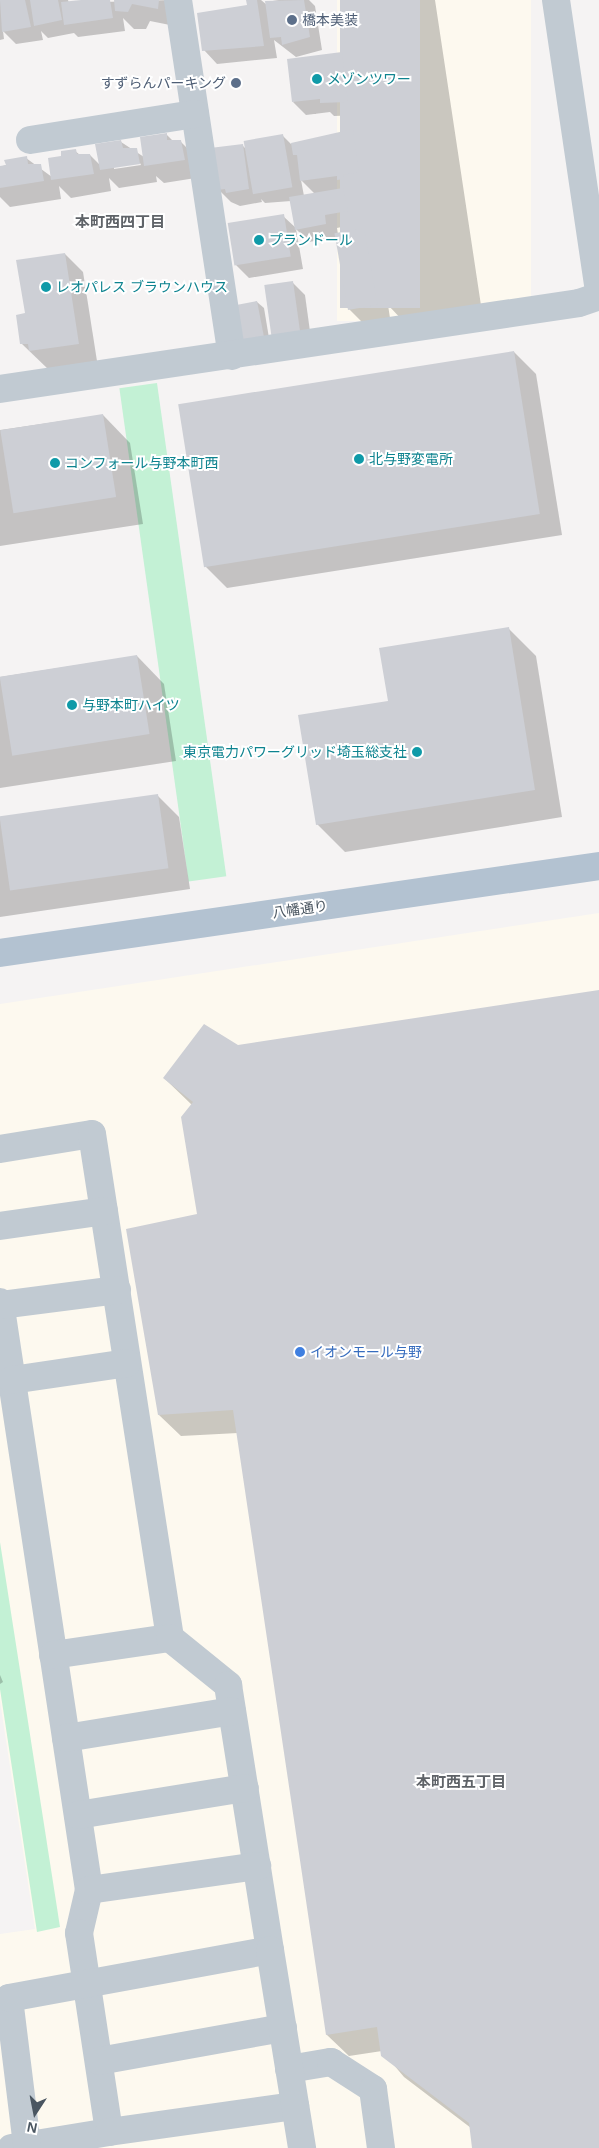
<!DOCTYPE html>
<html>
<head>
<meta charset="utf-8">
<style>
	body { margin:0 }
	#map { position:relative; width:599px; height:2148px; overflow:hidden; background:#f5f3f3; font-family:Helvetica,"Noto Sans JP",sans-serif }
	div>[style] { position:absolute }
	.commercial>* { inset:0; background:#fdf9ef; transform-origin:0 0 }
	.green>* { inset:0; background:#c3f1d5; transform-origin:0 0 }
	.shadow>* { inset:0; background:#0003 }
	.building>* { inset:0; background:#cdcfd5; transform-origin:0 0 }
	.minor>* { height:28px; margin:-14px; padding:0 14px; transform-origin:14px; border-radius:14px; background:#c1cad2 }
	.major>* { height:28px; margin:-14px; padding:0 14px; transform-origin:14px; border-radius:14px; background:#b3c2d1 }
	.dots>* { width:14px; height:14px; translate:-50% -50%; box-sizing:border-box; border:2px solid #fff; border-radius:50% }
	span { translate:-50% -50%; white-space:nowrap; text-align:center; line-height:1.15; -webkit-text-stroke:4px #fff; paint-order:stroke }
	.service-label { font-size:14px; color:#4e5e75 }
	.left { translate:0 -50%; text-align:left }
	.right { translate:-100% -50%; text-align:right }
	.culture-label { font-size:14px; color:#0d838f }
	.street-label { font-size:14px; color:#4a5661 }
	.shop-label { font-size:14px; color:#366cbe }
	.neighbourhood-label { font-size:15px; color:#5f6368; font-weight:700 }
	.north { position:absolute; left:10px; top:2088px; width:50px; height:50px; -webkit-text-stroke:4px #fff; paint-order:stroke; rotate:191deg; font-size:14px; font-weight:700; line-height:20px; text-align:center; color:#4a5661 }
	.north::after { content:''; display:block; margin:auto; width:18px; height:22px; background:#4a5661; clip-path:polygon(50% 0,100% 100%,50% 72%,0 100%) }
</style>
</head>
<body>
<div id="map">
	<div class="commercial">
		<div style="left:337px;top:0;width:194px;height:321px"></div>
		<div style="clip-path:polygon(599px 913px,599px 2148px,0 2148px,0 1934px,35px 1929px,0 1701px,0 1004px)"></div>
	</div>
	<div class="green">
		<div style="left:157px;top:383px;width:498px;height:38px;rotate:82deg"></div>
		<div style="clip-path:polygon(0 1542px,60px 1927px,37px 1932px,0 1689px)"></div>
	</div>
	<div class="shadow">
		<div style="clip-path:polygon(0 0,68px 0,69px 3px,172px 0,175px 26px,150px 21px,146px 29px,134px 29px,123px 18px,125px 31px,78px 37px,74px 33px,48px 38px,41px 31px,43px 40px,16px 44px,3px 31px,4px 39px,0 40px)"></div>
		<div style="clip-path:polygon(247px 0,261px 0,267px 5px,266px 2px,279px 0,309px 0,315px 6px,322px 50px,296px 57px,274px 40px,277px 58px,217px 64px,204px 50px,248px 6px)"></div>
		<div style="clip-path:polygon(evenodd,341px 0,435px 0,482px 312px,405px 323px,388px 305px,390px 318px,362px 322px,349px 309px,336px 237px,309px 242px,296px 229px,303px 269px,249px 278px,236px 265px,283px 216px,296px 228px,291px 201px,265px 203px,261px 199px,262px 202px,240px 206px,231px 202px,218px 189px,242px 145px,246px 149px,282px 135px,291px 144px,353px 130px,362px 140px,359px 115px,334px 116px,330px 112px,306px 115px,293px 102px,341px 54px,351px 63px,341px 0,301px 180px,315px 194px,304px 196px,301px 180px,341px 0,369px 185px,378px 244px,363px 229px,338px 234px,337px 228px,360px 223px,356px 202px,343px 189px,356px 191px,356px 187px,369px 185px)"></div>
		<div style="clip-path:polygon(evenodd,166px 134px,174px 142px,181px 142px,199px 160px,202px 177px,164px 183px,156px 176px,157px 182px,119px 188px,109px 178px,111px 191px,71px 198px,59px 186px,61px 199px,10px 207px,0 197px,0 167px,26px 158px,52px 177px,63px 158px,75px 151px,80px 155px,90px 155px,100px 165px,121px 142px,144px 157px,166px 134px,140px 163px,141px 165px,114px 169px,114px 167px,140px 163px)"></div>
		<div style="clip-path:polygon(65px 254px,83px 272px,97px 361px,48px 369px,22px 344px,27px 314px)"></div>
		<div style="clip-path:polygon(292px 282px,305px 295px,312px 346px,285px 349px)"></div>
		<div style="clip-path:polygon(257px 302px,264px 308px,270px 344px,246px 349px)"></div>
		<div style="clip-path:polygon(514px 352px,536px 374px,562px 535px,227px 588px,205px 566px)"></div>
		<div style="clip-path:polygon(103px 415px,130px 443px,143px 524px,0 546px,0 430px)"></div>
		<div style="clip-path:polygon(509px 629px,536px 656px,562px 817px,345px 852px,317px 824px,389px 702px)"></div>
		<div style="clip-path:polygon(137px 656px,164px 684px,176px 761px,0 788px,0 677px)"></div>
		<div style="clip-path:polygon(158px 796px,179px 817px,190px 889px,0 917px,0 819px)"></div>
		<div style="clip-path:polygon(599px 991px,599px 2148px,474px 2148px,471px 2128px,404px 2077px,382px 2051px,349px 2056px,327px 2035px,238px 1433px,181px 1436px,159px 1415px,198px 1215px,192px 1105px,164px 1078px,238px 1046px)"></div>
		<div style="clip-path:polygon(0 1675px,3px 1682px,0 1684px)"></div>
	</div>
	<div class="building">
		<div style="clip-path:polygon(0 0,25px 0,31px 27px,2px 32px)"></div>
		<div style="clip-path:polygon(30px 0,58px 0,62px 20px,34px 26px)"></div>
		<div style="clip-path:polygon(81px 0,110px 0,113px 18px,64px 25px,61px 2px)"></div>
		<div style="clip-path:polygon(114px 0,159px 0,158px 9px,132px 4px,128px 12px,115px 11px)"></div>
		<div style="clip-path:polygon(246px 0,257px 0,264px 46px,202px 51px,197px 13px,247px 5px)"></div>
		<div style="clip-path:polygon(304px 0,310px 37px,282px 45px,281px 37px,270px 38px,265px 1px)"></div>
		<div style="left:340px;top:0;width:80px;height:308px"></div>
		<div style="clip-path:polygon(342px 52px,348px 102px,320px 103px,320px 99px,292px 102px,287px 59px)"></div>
		<div style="clip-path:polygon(353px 129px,359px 172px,343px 175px,344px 179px,337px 180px,337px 176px,300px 181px,297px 155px,293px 155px,291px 143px)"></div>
		<div style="clip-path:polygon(167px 133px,167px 140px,181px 140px,185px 160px,144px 166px,140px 137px)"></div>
		<div style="left:283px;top:134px;width:54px;height:40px;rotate:80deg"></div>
		<div style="clip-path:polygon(121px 140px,123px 148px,137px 148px,140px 164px,100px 170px,95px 144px)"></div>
		<div style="clip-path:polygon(243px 144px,249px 189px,226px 193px,225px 189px,217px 190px,210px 148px)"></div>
		<div style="clip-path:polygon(76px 149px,77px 154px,90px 154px,94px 174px,51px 180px,48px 158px,61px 156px,61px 151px)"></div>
		<div style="clip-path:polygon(27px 156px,28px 164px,41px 164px,44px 181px,0 188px,0 166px,6px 165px,4px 160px)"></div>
		<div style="clip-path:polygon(343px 188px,348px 211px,325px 215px,326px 224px,295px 230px,289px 197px)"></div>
		<div style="left:284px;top:214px;width:43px;height:57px;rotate:81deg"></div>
		<div style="left:364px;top:228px;width:78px;height:30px;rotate:80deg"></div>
		<div style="clip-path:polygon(65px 253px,79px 344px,29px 351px,28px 344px,20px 344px,16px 315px,25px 313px,16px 260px)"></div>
		<div style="left:293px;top:281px;width:52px;height:29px;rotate:82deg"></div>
		<div style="left:257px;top:301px;width:38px;height:25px;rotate:79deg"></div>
		<div style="left:514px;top:351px;width:165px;height:340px;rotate:81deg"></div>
		<div style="left:103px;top:414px;width:84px;height:104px;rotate:81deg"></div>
		<div style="clip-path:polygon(509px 627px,535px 790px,316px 825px,298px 715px,388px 701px,379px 648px)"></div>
		<div style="left:137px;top:655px;width:80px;height:139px;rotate:81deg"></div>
		<div style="left:158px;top:794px;width:75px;height:160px;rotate:82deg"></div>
		<div style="clip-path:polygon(599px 990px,599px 2148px,472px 2148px,469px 2123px,381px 2056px,377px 2027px,326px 2035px,233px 1410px,158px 1415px,126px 1229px,197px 1214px,181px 1117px,193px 1102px,163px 1078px,204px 1024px,238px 1045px)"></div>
	</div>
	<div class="minor">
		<div style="left:178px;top:0;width:360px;rotate:81.4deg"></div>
		<div style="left:556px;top:0;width:293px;rotate:81.6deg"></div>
		<div style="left:30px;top:140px;width:167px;rotate:-9deg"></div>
		<div style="left:0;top:389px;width:585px;rotate:-8.45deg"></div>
		<div style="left:579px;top:303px;width:21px;rotate:-19deg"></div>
		<div style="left:0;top:1149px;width:93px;rotate:-9.3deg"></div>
		<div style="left:92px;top:1134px;width:510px;rotate:81.2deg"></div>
		<div style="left:0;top:1226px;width:105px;rotate:-8.2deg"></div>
		<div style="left:0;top:1302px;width:595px;rotate:81.39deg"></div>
		<div style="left:89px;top:1890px;width:44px;rotate:103.1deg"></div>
		<div style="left:79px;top:1933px;width:201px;rotate:81.4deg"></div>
		<div style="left:109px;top:2132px;width:99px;rotate:170.7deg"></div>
		<div style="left:0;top:1305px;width:118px;rotate:-7.3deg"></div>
		<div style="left:12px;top:1380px;width:116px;rotate:-8.4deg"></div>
		<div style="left:53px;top:1655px;width:118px;rotate:-8.3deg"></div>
		<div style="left:170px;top:1638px;width:75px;rotate:39deg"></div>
		<div style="left:228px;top:1685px;width:268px;rotate:81deg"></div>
		<div style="left:66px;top:1738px;width:168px;rotate:-9.2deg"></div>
		<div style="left:78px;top:1815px;width:169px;rotate:-9.2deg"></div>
		<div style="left:89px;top:1890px;width:170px;rotate:-8.1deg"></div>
		<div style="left:99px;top:2061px;width:187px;rotate:-10.2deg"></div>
		<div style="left:289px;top:2069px;width:43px;rotate:-9.5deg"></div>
		<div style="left:331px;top:2062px;width:50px;rotate:32.7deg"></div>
		<div style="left:373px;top:2089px;width:60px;rotate:82.3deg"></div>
		<div style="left:109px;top:2132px;width:188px;rotate:-8deg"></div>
		<div style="left:27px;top:2145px;width:148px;rotate:-97deg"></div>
		<div style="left:9px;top:1998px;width:265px;rotate:-10.4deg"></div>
		<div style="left:270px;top:1950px;width:201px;rotate:80.8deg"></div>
	</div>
	<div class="major">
		<div style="left:0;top:953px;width:605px;rotate:-8.26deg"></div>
	</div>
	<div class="dots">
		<div style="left:292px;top:20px;background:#5c6f8a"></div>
		<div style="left:317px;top:79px;background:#0f9aa8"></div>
		<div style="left:236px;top:83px;background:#5c6f8a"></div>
		<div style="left:259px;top:240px;background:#0f9aa8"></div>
		<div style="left:46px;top:287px;background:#0f9aa8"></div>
		<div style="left:359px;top:459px;background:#0f9aa8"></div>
		<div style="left:55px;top:463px;background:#0f9aa8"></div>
		<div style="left:72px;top:705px;background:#0f9aa8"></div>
		<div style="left:417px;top:752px;background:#0f9aa8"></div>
		<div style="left:300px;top:1352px;background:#3f7fe0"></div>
	</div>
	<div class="service-label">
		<span class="left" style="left:302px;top:20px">橋本美装</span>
		<span class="right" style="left:226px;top:83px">すずらんパーキング</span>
	</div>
	<div class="culture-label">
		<span class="left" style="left:327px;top:79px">メゾンツワー</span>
		<span class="left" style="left:269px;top:240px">プランドール</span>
		<span class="left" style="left:56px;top:287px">レオパレス ブラウンハウス</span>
		<span class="left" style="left:369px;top:459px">北与野変電所</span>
		<span class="left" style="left:65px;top:463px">コンフォール与野本町西</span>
		<span class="left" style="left:82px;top:705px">与野本町ハイツ</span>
		<span class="right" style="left:407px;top:752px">東京電力パワーグリッド埼玉総支社</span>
	</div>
	<div class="street-label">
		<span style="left:300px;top:909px;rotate:-8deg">八幡通り</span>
	</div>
	<div class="shop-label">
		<span class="left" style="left:310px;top:1352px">イオンモール与野</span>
	</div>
	<div class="neighbourhood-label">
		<span style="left:120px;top:222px">本町西四丁目</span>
		<span style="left:461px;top:1782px">本町西五丁目</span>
	</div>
	<div class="north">N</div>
</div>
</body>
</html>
